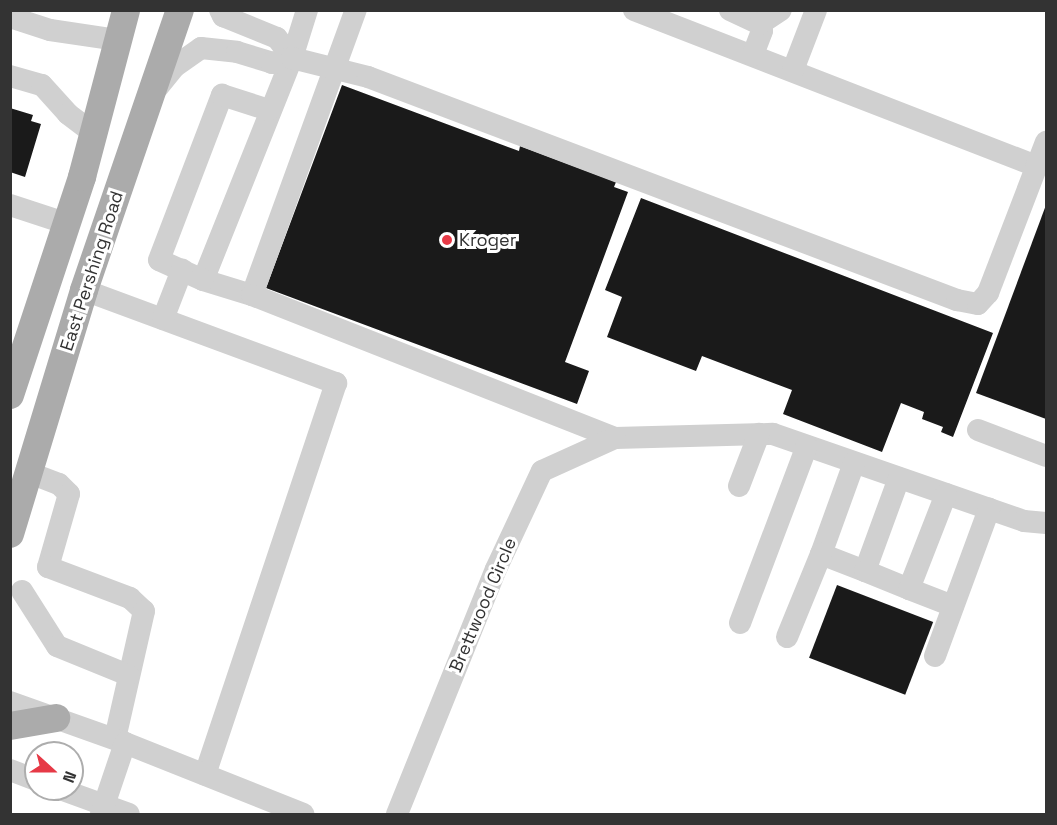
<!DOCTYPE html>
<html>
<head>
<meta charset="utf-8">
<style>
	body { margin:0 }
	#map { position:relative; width:1057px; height:825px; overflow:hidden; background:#fff; font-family:"Space Grotesk",sans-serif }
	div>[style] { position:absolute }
	.building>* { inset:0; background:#1a1a1a; transform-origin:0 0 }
	.minor>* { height:22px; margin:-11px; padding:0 11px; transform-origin:11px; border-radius:11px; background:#d0d0d0 }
	.major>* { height:28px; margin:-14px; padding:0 14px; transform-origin:14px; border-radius:14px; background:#ababab }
	.dots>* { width:16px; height:16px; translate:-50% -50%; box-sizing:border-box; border:3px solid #fff; border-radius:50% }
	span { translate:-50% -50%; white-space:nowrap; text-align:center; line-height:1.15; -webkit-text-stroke:6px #fff; paint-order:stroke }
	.poi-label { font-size:18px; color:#333 }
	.left { translate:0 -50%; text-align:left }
	.street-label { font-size:18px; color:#333 }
	.frame { position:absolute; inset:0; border:12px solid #333; pointer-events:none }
	.north { position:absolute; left:24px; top:741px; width:60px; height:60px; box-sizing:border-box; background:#fff; border:2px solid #adadad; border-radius:50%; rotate:111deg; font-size:16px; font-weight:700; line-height:24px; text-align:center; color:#333 }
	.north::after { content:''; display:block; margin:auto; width:21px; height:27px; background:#e63946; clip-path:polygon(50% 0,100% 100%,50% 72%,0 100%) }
</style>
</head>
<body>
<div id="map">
	<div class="building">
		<div style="clip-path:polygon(342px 85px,519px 151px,520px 146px,616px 182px,614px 187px,628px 192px,565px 362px,589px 371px,577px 404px,266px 288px)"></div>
		<div style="clip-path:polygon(10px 108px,33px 115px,31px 121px,41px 124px,25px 177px,10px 172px)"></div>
		<div style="clip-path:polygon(641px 198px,993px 333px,953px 437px,941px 432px,943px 427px,922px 419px,924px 412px,901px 403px,882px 452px,783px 414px,792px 390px,702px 356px,696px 371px,607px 337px,622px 297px,605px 290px)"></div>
		<div style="clip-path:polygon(1046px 205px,1046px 419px,976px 393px)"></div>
		<div style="left:837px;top:585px;width:103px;height:78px;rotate:21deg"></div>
	</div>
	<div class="minor">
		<div style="left:220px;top:10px;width:7px;rotate:63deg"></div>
		<div style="left:223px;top:16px;width:58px;rotate:22.2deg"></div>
		<div style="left:277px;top:38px;width:25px;rotate:53deg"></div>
		<div style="left:307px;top:10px;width:50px;rotate:107.4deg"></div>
		<div style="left:292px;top:58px;width:239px;rotate:111.8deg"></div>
		<div style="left:203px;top:280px;width:51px;rotate:17deg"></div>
		<div style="left:252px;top:295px;width:303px;rotate:-70deg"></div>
		<div style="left:634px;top:10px;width:432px;rotate:21.2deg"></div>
		<div style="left:730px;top:10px;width:33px;rotate:25deg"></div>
		<div style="left:760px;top:24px;width:7px;rotate:74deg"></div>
		<div style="left:762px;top:31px;width:26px;rotate:111deg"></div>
		<div style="left:10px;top:17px;width:42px;rotate:18deg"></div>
		<div style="left:50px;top:30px;width:69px;rotate:8.4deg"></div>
		<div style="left:760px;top:24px;width:25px;rotate:-34deg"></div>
		<div style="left:793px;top:70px;width:64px;rotate:-69deg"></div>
		<div style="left:10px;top:76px;width:33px;rotate:16deg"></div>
		<div style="left:42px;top:85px;width:39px;rotate:48deg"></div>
		<div style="left:68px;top:114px;width:31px;rotate:37deg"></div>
		<div style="left:158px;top:87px;width:26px;rotate:-51deg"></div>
		<div style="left:174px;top:67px;width:33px;rotate:-35deg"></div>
		<div style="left:201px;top:48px;width:36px;rotate:6deg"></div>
		<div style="left:237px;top:52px;width:37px;rotate:17deg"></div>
		<div style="left:272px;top:63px;width:21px;rotate:-14deg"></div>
		<div style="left:292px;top:58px;width:78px;rotate:14deg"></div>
		<div style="left:368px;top:77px;width:630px;rotate:20.74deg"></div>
		<div style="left:957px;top:300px;width:21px;rotate:11deg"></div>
		<div style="left:978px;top:304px;width:15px;rotate:-48deg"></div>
		<div style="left:988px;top:293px;width:162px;rotate:-69deg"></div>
		<div style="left:10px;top:205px;width:61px;rotate:18.1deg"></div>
		<div style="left:203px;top:280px;width:48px;rotate:-155.6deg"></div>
		<div style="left:159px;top:260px;width:177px;rotate:-69.1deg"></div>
		<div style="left:222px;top:95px;width:49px;rotate:17.7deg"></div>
		<div style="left:84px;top:290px;width:269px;rotate:20.3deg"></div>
		<div style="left:336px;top:383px;width:413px;rotate:108.5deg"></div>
		<div style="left:252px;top:295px;width:390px;rotate:21.5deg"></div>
		<div style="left:615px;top:438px;width:158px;rotate:-1.5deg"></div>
		<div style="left:773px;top:434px;width:266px;rotate:19.1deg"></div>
		<div style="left:1024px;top:521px;width:22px;rotate:5deg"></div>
		<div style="left:163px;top:319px;width:53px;rotate:-68.8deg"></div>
		<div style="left:978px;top:430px;width:73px;rotate:20.9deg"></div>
		<div style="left:854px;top:463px;width:97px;rotate:109.9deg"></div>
		<div style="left:821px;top:554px;width:47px;rotate:21.1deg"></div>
		<div style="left:30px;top:473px;width:31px;rotate:21deg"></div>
		<div style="left:59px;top:484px;width:14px;rotate:45deg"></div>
		<div style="left:69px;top:494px;width:76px;rotate:106deg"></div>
		<div style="left:48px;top:567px;width:88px;rotate:20.7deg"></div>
		<div style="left:130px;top:598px;width:19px;rotate:43deg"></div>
		<div style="left:144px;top:611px;width:131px;rotate:102.8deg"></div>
		<div style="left:899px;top:478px;width:99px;rotate:110.1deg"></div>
		<div style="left:865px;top:571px;width:48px;rotate:22.2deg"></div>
		<div style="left:739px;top:486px;width:56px;rotate:-69deg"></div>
		<div style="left:946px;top:494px;width:102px;rotate:111.3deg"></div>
		<div style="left:909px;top:589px;width:47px;rotate:21.1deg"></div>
		<div style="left:22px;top:591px;width:65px;rotate:57.5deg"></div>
		<div style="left:57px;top:646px;width:77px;rotate:22.2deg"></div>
		<div style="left:740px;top:623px;width:189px;rotate:-69.3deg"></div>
		<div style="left:787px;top:637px;width:90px;rotate:-67.7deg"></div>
		<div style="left:935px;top:656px;width:157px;rotate:-69.8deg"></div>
		<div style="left:10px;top:702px;width:122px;rotate:19.6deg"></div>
		<div style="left:125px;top:743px;width:192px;rotate:21.7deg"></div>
		<div style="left:10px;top:770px;width:28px;rotate:21deg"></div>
		<div style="left:60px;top:789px;width:73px;rotate:19.9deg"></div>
		<div style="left:101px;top:814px;width:75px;rotate:-71.3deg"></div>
		<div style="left:397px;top:814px;width:264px;rotate:-68deg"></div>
		<div style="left:496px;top:569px;width:108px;rotate:-64.9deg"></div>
		<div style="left:542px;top:471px;width:80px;rotate:-24.3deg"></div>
	</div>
	<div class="major">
		<div style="left:10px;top:395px;width:230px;rotate:-71.7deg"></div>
		<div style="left:82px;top:177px;width:173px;rotate:-75.2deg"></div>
		<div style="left:10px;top:534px;width:255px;rotate:-73.1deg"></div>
		<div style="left:84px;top:290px;width:296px;rotate:-71.1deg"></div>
		<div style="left:10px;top:726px;width:47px;rotate:-9.9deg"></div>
	</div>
	<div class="dots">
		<div style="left:447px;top:240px;background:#e63946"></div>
	</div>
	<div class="poi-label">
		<span class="left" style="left:459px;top:240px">Kroger</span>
	</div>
	<div class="street-label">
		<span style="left:92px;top:271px;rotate:-72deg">East Pershing Road</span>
		<span style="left:483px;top:605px;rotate:-67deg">Brettwood Circle</span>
	</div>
	<div class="frame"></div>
	<div class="north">N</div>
</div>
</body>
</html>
